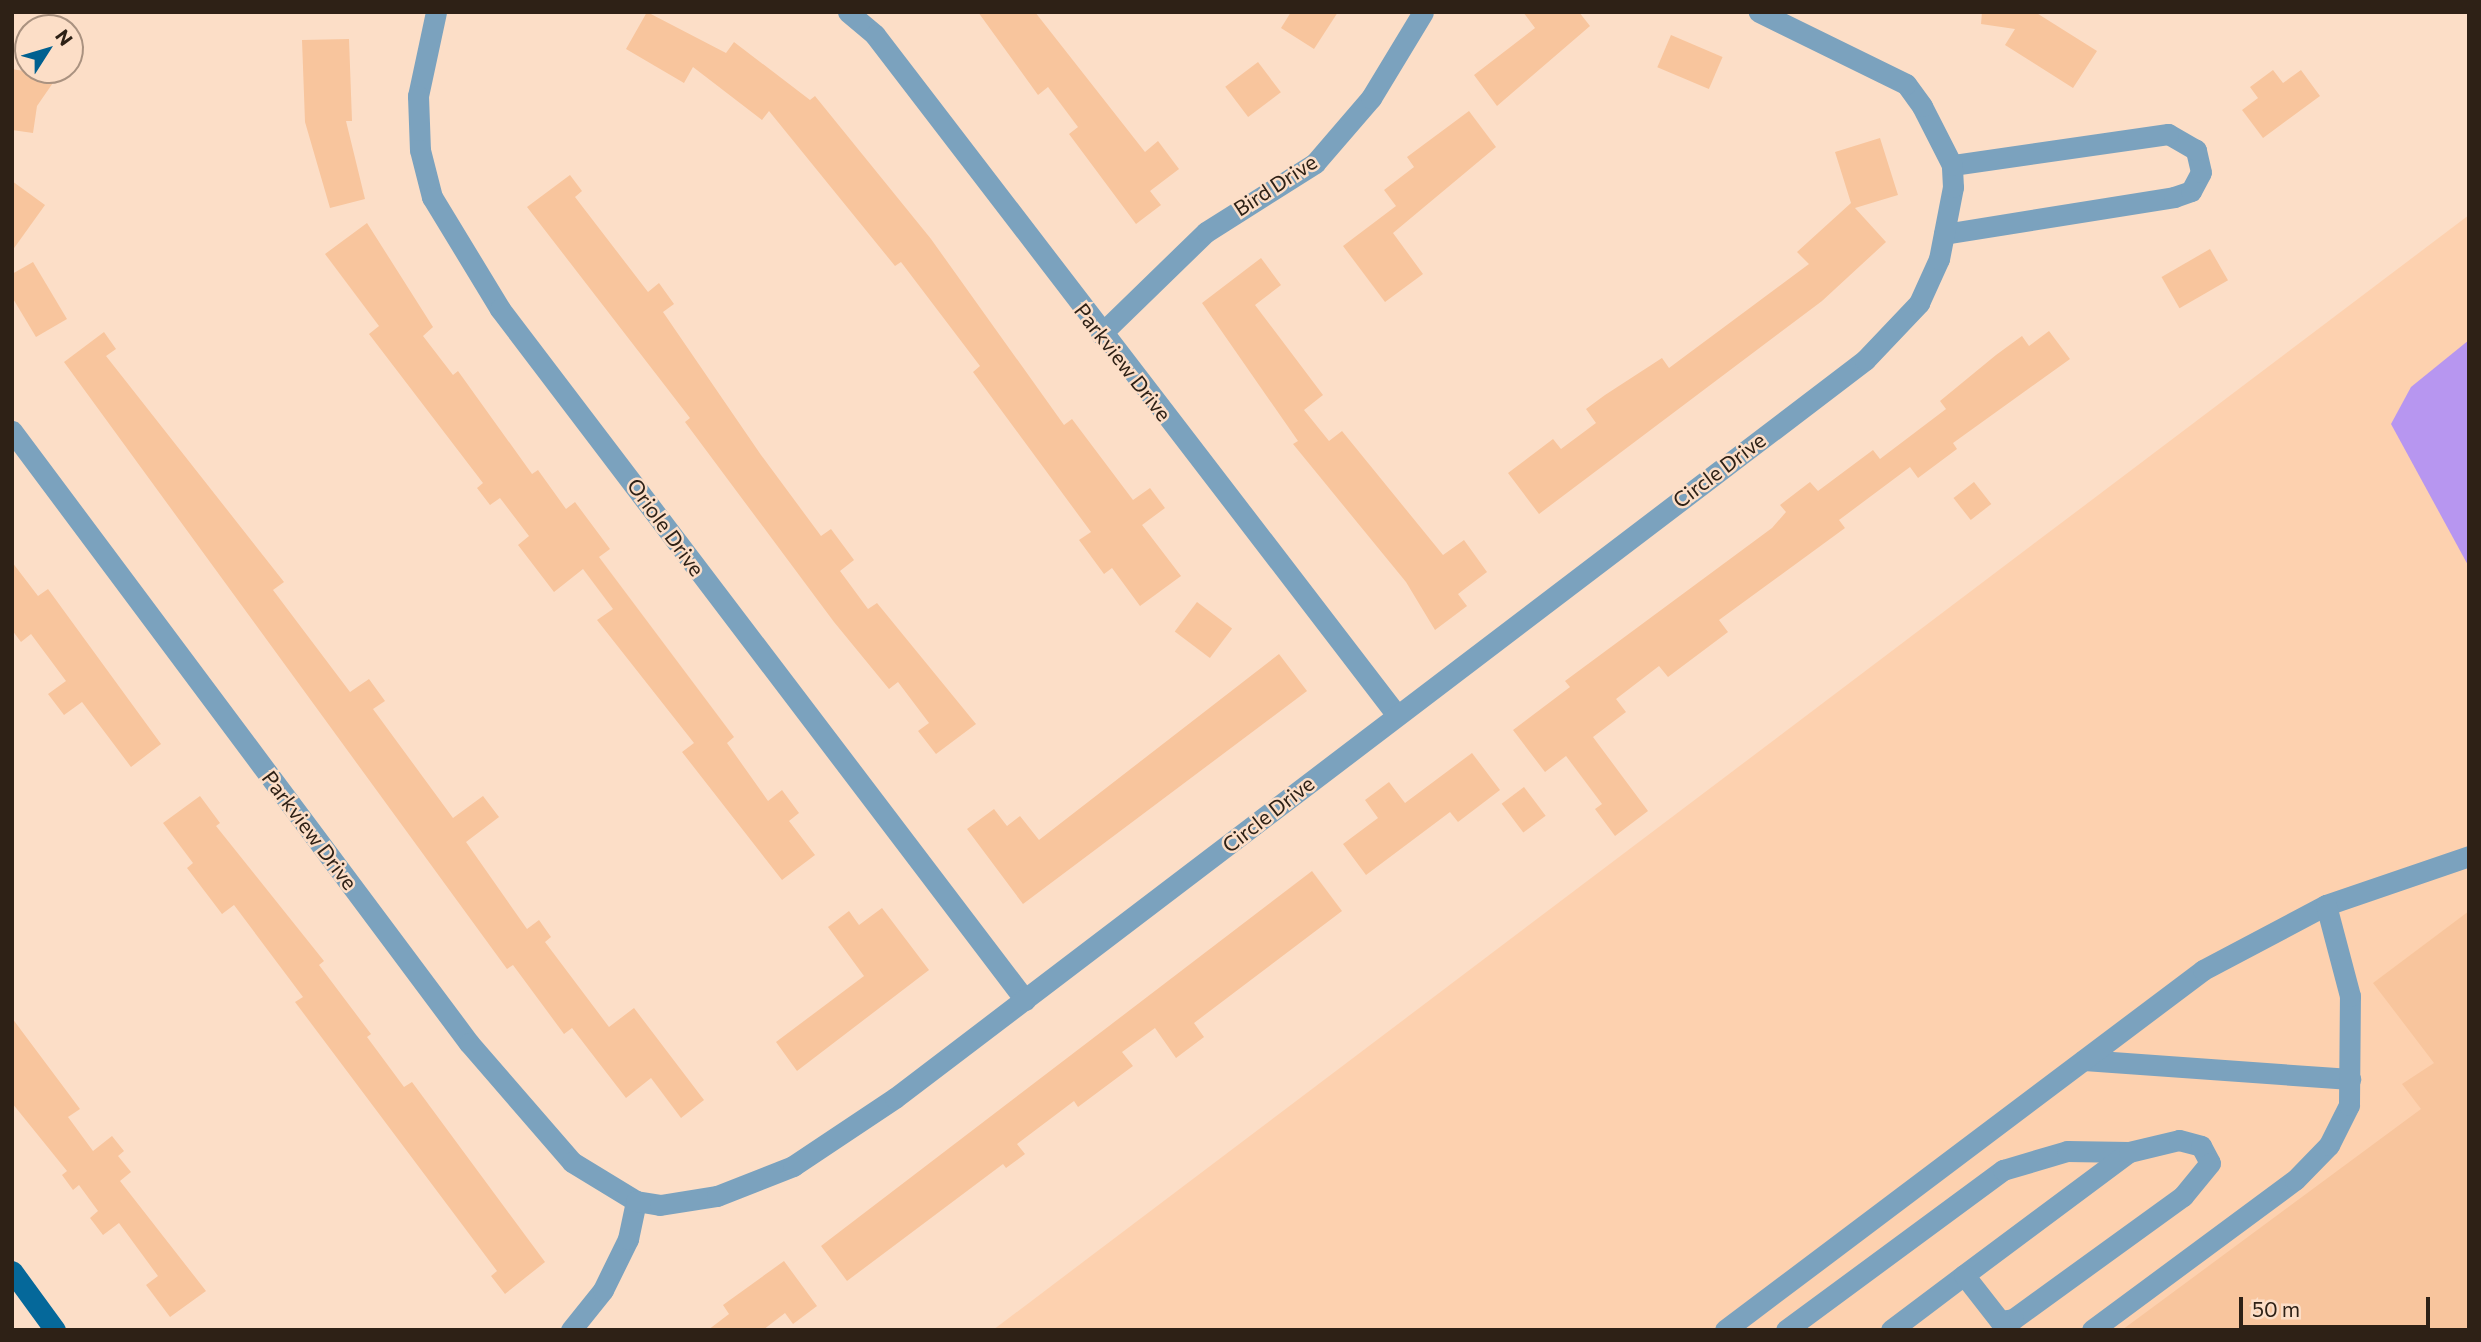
<!DOCTYPE html>
<html>
<head>
<meta charset="utf-8">
<style>
	body { margin:0 }
	#map { position:relative; width:2481px; height:1342px; overflow:hidden; background:#fcdec7; font-family:Commissioner,sans-serif }
	div>[style] { position:absolute }
	.built>* { inset:0; background:#fdd1af }
	.water>* { inset:0; background:#b796f0 }
	.building>* { inset:0; background:#f8c59d; transform-origin:0 0 }
	.minor>* { height:21px; margin:-10.5px; padding:0 10.5px; transform-origin:10.5px; border-radius:10.5px; background:#7ba2be }
	.major>* { height:21px; margin:-10.5px; padding:0 10.5px; transform-origin:10.5px; border-radius:10.5px; background:#05689a }
	span { translate:-50% -50%; white-space:nowrap; text-align:center; line-height:1.15; -webkit-text-stroke:5px #fcdec7; paint-order:stroke }
	.street-label { font-size:21px; color:#2e2116 }
	.frame { position:absolute; inset:0; border:14px solid #2e2116; pointer-events:none }
	.north { position:absolute; left:14px; top:14px; width:70px; height:70px; box-sizing:border-box; background:#fcdec7; border:2px solid #aa9280; border-radius:50%; rotate:53deg; font-size:19px; font-weight:700; line-height:28px; text-align:center; color:#2e2116 }
	.north::after { content:''; display:block; margin:auto; width:24px; height:32px; background:#006090; clip-path:polygon(50% 0,100% 100%,50% 72%,0 100%) }
	.scale { position:absolute; left:2239px; top:1297px; width:191px; height:32px; box-sizing:border-box; border:4px solid #2e2116; border-top:0; padding-left:9px; font-size:21px; line-height:24px; white-space:nowrap; color:#2e2116; -webkit-text-stroke:5px #fcdec7; paint-order:stroke }
</style>
</head>
<body>
<div id="map">
	<div class="built">
		<div style="clip-path:polygon(2469px 215px,2469px 1330px,993px 1330px)"></div>
	</div>
	<div class="water">
		<div style="clip-path:polygon(2469px 340px,2469px 567px,2391px 424px,2411px 387px)"></div>
	</div>
	<div class="building">
		<div style="clip-path:polygon(647px 12px,726px 53px,734px 42px,810px 100px,815px 96px,931px 239px,1064px 425px,1072px 419px,1133px 500px,1150px 488px,1165px 508px,1142px 525px,1181px 576px,1140px 606px,1112px 568px,1104px 574px,1079px 540px,1091px 532px,973px 372px,980px 366px,901px 262px,895px 266px,769px 111px,762px 120px,693px 67px,684px 83px,626px 49px)"></div>
		<div style="clip-path:polygon(978px 12px,1035px 12px,1145px 152px,1158px 141px,1179px 169px,1150px 191px,1161px 205px,1136px 224px,1069px 134px,1078px 127px,1048px 87px,1038px 95px)"></div>
		<div style="clip-path:polygon(1291px 12px,1338px 12px,1314px 49px,1281px 28px)"></div>
		<div style="clip-path:polygon(1523px 12px,1579px 12px,1590px 26px,1497px 106px,1474px 75px,1535px 28px)"></div>
		<div style="clip-path:polygon(1982px 12px,2035px 12px,2097px 51px,2073px 88px,2005px 45px,2015px 29px,1981px 24px)"></div>
		<div style="left:1671px;top:35px;width:56px;height:35px;rotate:23deg"></div>
		<div style="clip-path:polygon(349px 39px,352px 121px,346px 121px,365px 199px,330px 208px,305px 122px,302px 40px)"></div>
		<div style="left:1258px;top:62px;width:38px;height:41px;rotate:53deg"></div>
		<div style="clip-path:polygon(12px 69px,57px 77px,37px 106px,33px 133px,12px 130px)"></div>
		<div style="clip-path:polygon(2273px 70px,2283px 83px,2301px 70px,2320px 96px,2263px 138px,2242px 110px,2258px 98px,2250px 87px)"></div>
		<div style="clip-path:polygon(1469px 111px,1496px 147px,1393px 233px,1423px 274px,1385px 302px,1343px 246px,1396px 206px,1384px 190px,1414px 167px,1407px 157px)"></div>
		<div style="clip-path:polygon(1880px 138px,1898px 195px,1855px 208px,1886px 242px,1822px 301px,1539px 514px,1508px 473px,1553px 439px,1561px 449px,1596px 423px,1586px 409px,1605px 395px,1662px 358px,1669px 368px,1809px 264px,1797px 252px,1851px 203px,1835px 152px)"></div>
		<div style="clip-path:polygon(570px 175px,582px 191px,575px 197px,648px 292px,659px 283px,674px 304px,663px 312px,761px 455px,821px 536px,831px 529px,854px 560px,840px 571px,868px 609px,877px 603px,976px 724px,936px 754px,918px 731px,929px 723px,898px 682px,889px 689px,834px 622px,685px 422px,690px 418px,527px 207px)"></div>
		<div style="clip-path:polygon(12px 181px,45px 205px,12px 251px)"></div>
		<div style="clip-path:polygon(367px 223px,433px 327px,423px 336px,453px 375px,458px 371px,532px 474px,538px 470px,566px 509px,575px 502px,610px 549px,599px 557px,734px 737px,727px 743px,768px 801px,782px 790px,799px 813px,789px 821px,815px 855px,782px 880px,682px 752px,694px 743px,597px 620px,613px 609px,583px 569px,554px 592px,518px 545px,529px 536px,500px 498px,490px 505px,477px 488px,483px 483px,369px 334px,379px 326px,325px 254px)"></div>
		<div style="left:2210px;top:249px;width:36px;height:56px;rotate:60deg"></div>
		<div style="clip-path:polygon(1261px 258px,1281px 285px,1255px 305px,1323px 395px,1304px 410px,1329px 441px,1342px 431px,1443px 555px,1464px 540px,1487px 572px,1458px 594px,1467px 606px,1435px 630px,1406px 582px,1293px 444px,1298px 441px,1202px 303px)"></div>
		<div style="clip-path:polygon(33px 262px,67px 319px,36px 337px,12px 297px,12px 274px)"></div>
		<div style="clip-path:polygon(2049px 331px,2070px 359px,1953px 443px,1957px 449px,1918px 478px,1910px 467px,1839px 520px,1845px 528px,1719px 620px,1728px 632px,1668px 677px,1659px 666px,1616px 699px,1626px 712px,1593px 737px,1648px 811px,1615px 836px,1595px 809px,1602px 804px,1566px 756px,1545px 772px,1513px 730px,1570px 687px,1565px 681px,1772px 528px,1786px 512px,1780px 505px,1810px 482px,1818px 491px,1873px 450px,1880px 459px,1946px 409px,1940px 401px,1996px 355px,2022px 336px,2029px 346px)"></div>
		<div style="clip-path:polygon(104px 332px,116px 349px,106px 356px,284px 582px,273px 590px,350px 692px,369px 679px,385px 701px,373px 709px,453px 818px,483px 796px,499px 817px,466px 842px,527px 929px,539px 920px,551px 937px,545px 942px,609px 1027px,634px 1008px,704px 1100px,681px 1118px,651px 1078px,626px 1098px,572px 1028px,564px 1034px,513px 965px,507px 969px,64px 362px)"></div>
		<div style="left:1974px;top:482px;width:28px;height:26px;rotate:52deg"></div>
		<div style="clip-path:polygon(12px 562px,38px 596px,48px 589px,161px 744px,131px 767px,82px 702px,64px 715px,48px 694px,66px 681px,31px 634px,21px 642px,12px 630px)"></div>
		<div style="left:1197px;top:602px;width:44px;height:37px;rotate:37deg"></div>
		<div style="clip-path:polygon(1279px 654px,1307px 691px,1023px 904px,967px 829px,994px 809px,1007px 826px,1020px 816px,1039px 840px)"></div>
		<div style="clip-path:polygon(1472px 753px,1500px 790px,1458px 822px,1450px 812px,1366px 875px,1343px 844px,1378px 818px,1365px 800px,1389px 782px,1405px 803px)"></div>
		<div style="left:1524px;top:787px;width:36px;height:28px;rotate:53deg"></div>
		<div style="clip-path:polygon(200px 796px,220px 823px,216px 826px,324px 961px,319px 965px,371px 1034px,367px 1037px,404px 1087px,412px 1082px,545px 1262px,505px 1294px,491px 1276px,497px 1271px,295px 1002px,303px 997px,234px 905px,222px 914px,187px 868px,193px 863px,163px 823px)"></div>
		<div style="clip-path:polygon(1312px 871px,1342px 911px,1194px 1023px,1204px 1037px,1176px 1058px,1155px 1028px,1122px 1052px,1133px 1066px,1078px 1107px,1074px 1101px,1017px 1144px,1025px 1154px,1006px 1168px,1003px 1164px,847px 1281px,821px 1246px)"></div>
		<div style="clip-path:polygon(882px 908px,929px 970px,797px 1071px,776px 1042px,864px 976px,828px 927px,849px 911px,859px 925px)"></div>
		<div style="clip-path:polygon(2469px 911px,2469px 1330px,2122px 1330px,2421px 1109px,2402px 1084px,2434px 1063px,2373px 983px)"></div>
		<div style="clip-path:polygon(12px 1018px,80px 1109px,68px 1117px,93px 1151px,112px 1136px,124px 1151px,118px 1156px,131px 1172px,120px 1181px,206px 1291px,170px 1317px,146px 1285px,158px 1276px,119px 1223px,103px 1235px,90px 1218px,98px 1211px,79px 1185px,73px 1190px,62px 1175px,67px 1171px,12px 1103px)"></div>
		<div style="clip-path:polygon(784px 1261px,817px 1306px,793px 1324px,785px 1313px,763px 1330px,708px 1330px,729px 1314px,723px 1305px)"></div>
	</div>
	<div class="minor">
		<div style="left:436px;top:12px;width:86px;rotate:102.1deg"></div>
		<div style="left:418px;top:96px;width:54px;rotate:87.9deg"></div>
		<div style="left:420px;top:150px;width:49px;rotate:75.7deg"></div>
		<div style="left:432px;top:197px;width:131px;rotate:58.7deg"></div>
		<div style="left:500px;top:309px;width:868px;rotate:52.77deg"></div>
		<div style="left:848px;top:12px;width:35px;rotate:40deg"></div>
		<div style="left:875px;top:35px;width:856px;rotate:52.5deg"></div>
		<div style="left:1944px;top:234px;width:233px;rotate:-9.1deg"></div>
		<div style="left:2174px;top:197px;width:18px;rotate:-19deg"></div>
		<div style="left:2191px;top:191px;width:21px;rotate:-62deg"></div>
		<div style="left:2201px;top:172px;width:23px;rotate:-103deg"></div>
		<div style="left:2196px;top:150px;width:32px;rotate:-150deg"></div>
		<div style="left:2168px;top:134px;width:218px;rotate:171.8deg"></div>
		<div style="left:1101px;top:334px;width:146px;rotate:-44.2deg"></div>
		<div style="left:1206px;top:232px;width:129px;rotate:-32.3deg"></div>
		<div style="left:1315px;top:163px;width:86px;rotate:-49.3deg"></div>
		<div style="left:1371px;top:98px;width:100px;rotate:-58.8deg"></div>
		<div style="left:12px;top:431px;width:764px;rotate:53.25deg"></div>
		<div style="left:469px;top:1043px;width:157px;rotate:49.1deg"></div>
		<div style="left:572px;top:1162px;width:75px;rotate:31.4deg"></div>
		<div style="left:2084px;top:1060px;width:267px;rotate:4.1deg"></div>
		<div style="left:571px;top:1330px;width:51px;rotate:-51.3deg"></div>
		<div style="left:603px;top:1290px;width:57px;rotate:-63.9deg"></div>
		<div style="left:628px;top:1239px;width:39px;rotate:-78deg"></div>
		<div style="left:636px;top:1201px;width:24px;rotate:9deg"></div>
		<div style="left:660px;top:1205px;width:58px;rotate:-9deg"></div>
		<div style="left:717px;top:1196px;width:82px;rotate:-21.5deg"></div>
		<div style="left:793px;top:1166px;width:123px;rotate:-33.7deg"></div>
		<div style="left:895px;top:1098px;width:1219px;rotate:-37.26deg"></div>
		<div style="left:1865px;top:360px;width:79px;rotate:-46.5deg"></div>
		<div style="left:1919px;top:303px;width:48px;rotate:-65.6deg"></div>
		<div style="left:1939px;top:259px;width:73px;rotate:-79deg"></div>
		<div style="left:1953px;top:187px;width:22px;rotate:-93deg"></div>
		<div style="left:1952px;top:165px;width:66px;rotate:-117deg"></div>
		<div style="left:1922px;top:106px;width:27px;rotate:-126deg"></div>
		<div style="left:1906px;top:84px;width:164px;rotate:-153.9deg"></div>
		<div style="left:1725px;top:1330px;width:598px;rotate:-36.98deg"></div>
		<div style="left:2203px;top:970px;width:139px;rotate:-27.9deg"></div>
		<div style="left:2326px;top:905px;width:151px;rotate:-18.9deg"></div>
		<div style="left:1786px;top:1330px;width:270px;rotate:-36.4deg"></div>
		<div style="left:2003px;top:1170px;width:67px;rotate:-16.5deg"></div>
		<div style="left:2067px;top:1151px;width:62px;rotate:0.9deg"></div>
		<div style="left:1891px;top:1330px;width:91px;rotate:-37deg"></div>
		<div style="left:1964px;top:1275px;width:206px;rotate:-36.7deg"></div>
		<div style="left:2129px;top:1152px;width:51px;rotate:-13.5deg"></div>
		<div style="left:2179px;top:1140px;width:23px;rotate:15deg"></div>
		<div style="left:2201px;top:1146px;width:19px;rotate:62deg"></div>
		<div style="left:2210px;top:1163px;width:43px;rotate:129.3deg"></div>
		<div style="left:2183px;top:1196px;width:210px;rotate:144.1deg"></div>
		<div style="left:2013px;top:1319px;width:13px;rotate:171deg"></div>
		<div style="left:2000px;top:1321px;width:58px;rotate:-128deg"></div>
		<div style="left:2092px;top:1330px;width:252px;rotate:-36.5deg"></div>
		<div style="left:2295px;top:1180px;width:49px;rotate:-45.8deg"></div>
		<div style="left:2329px;top:1145px;width:45px;rotate:-63.4deg"></div>
		<div style="left:2349px;top:1105px;width:109px;rotate:-89.5deg"></div>
		<div style="left:2350px;top:996px;width:94px;rotate:-104.8deg"></div>
	</div>
	<div class="major">
		<div style="left:12px;top:1271px;width:73px;rotate:53.9deg"></div>
	</div>
	<div class="street-label">
		<span style="left:1275px;top:185px;rotate:-33deg">Bird Drive</span>
		<span style="left:1123px;top:362px;rotate:52deg">Parkview Drive</span>
		<span style="left:1719px;top:470px;rotate:-37deg">Circle Drive</span>
		<span style="left:666px;top:527px;rotate:54deg">Oriole Drive</span>
		<span style="left:1268px;top:814px;rotate:-38deg">Circle Drive</span>
		<span style="left:310px;top:830px;rotate:53deg">Parkview Drive</span>
	</div>
	<div class="frame"></div>
	<div class="north">N</div>
	<div class="scale">50 m</div>
</div>
</body>
</html>
